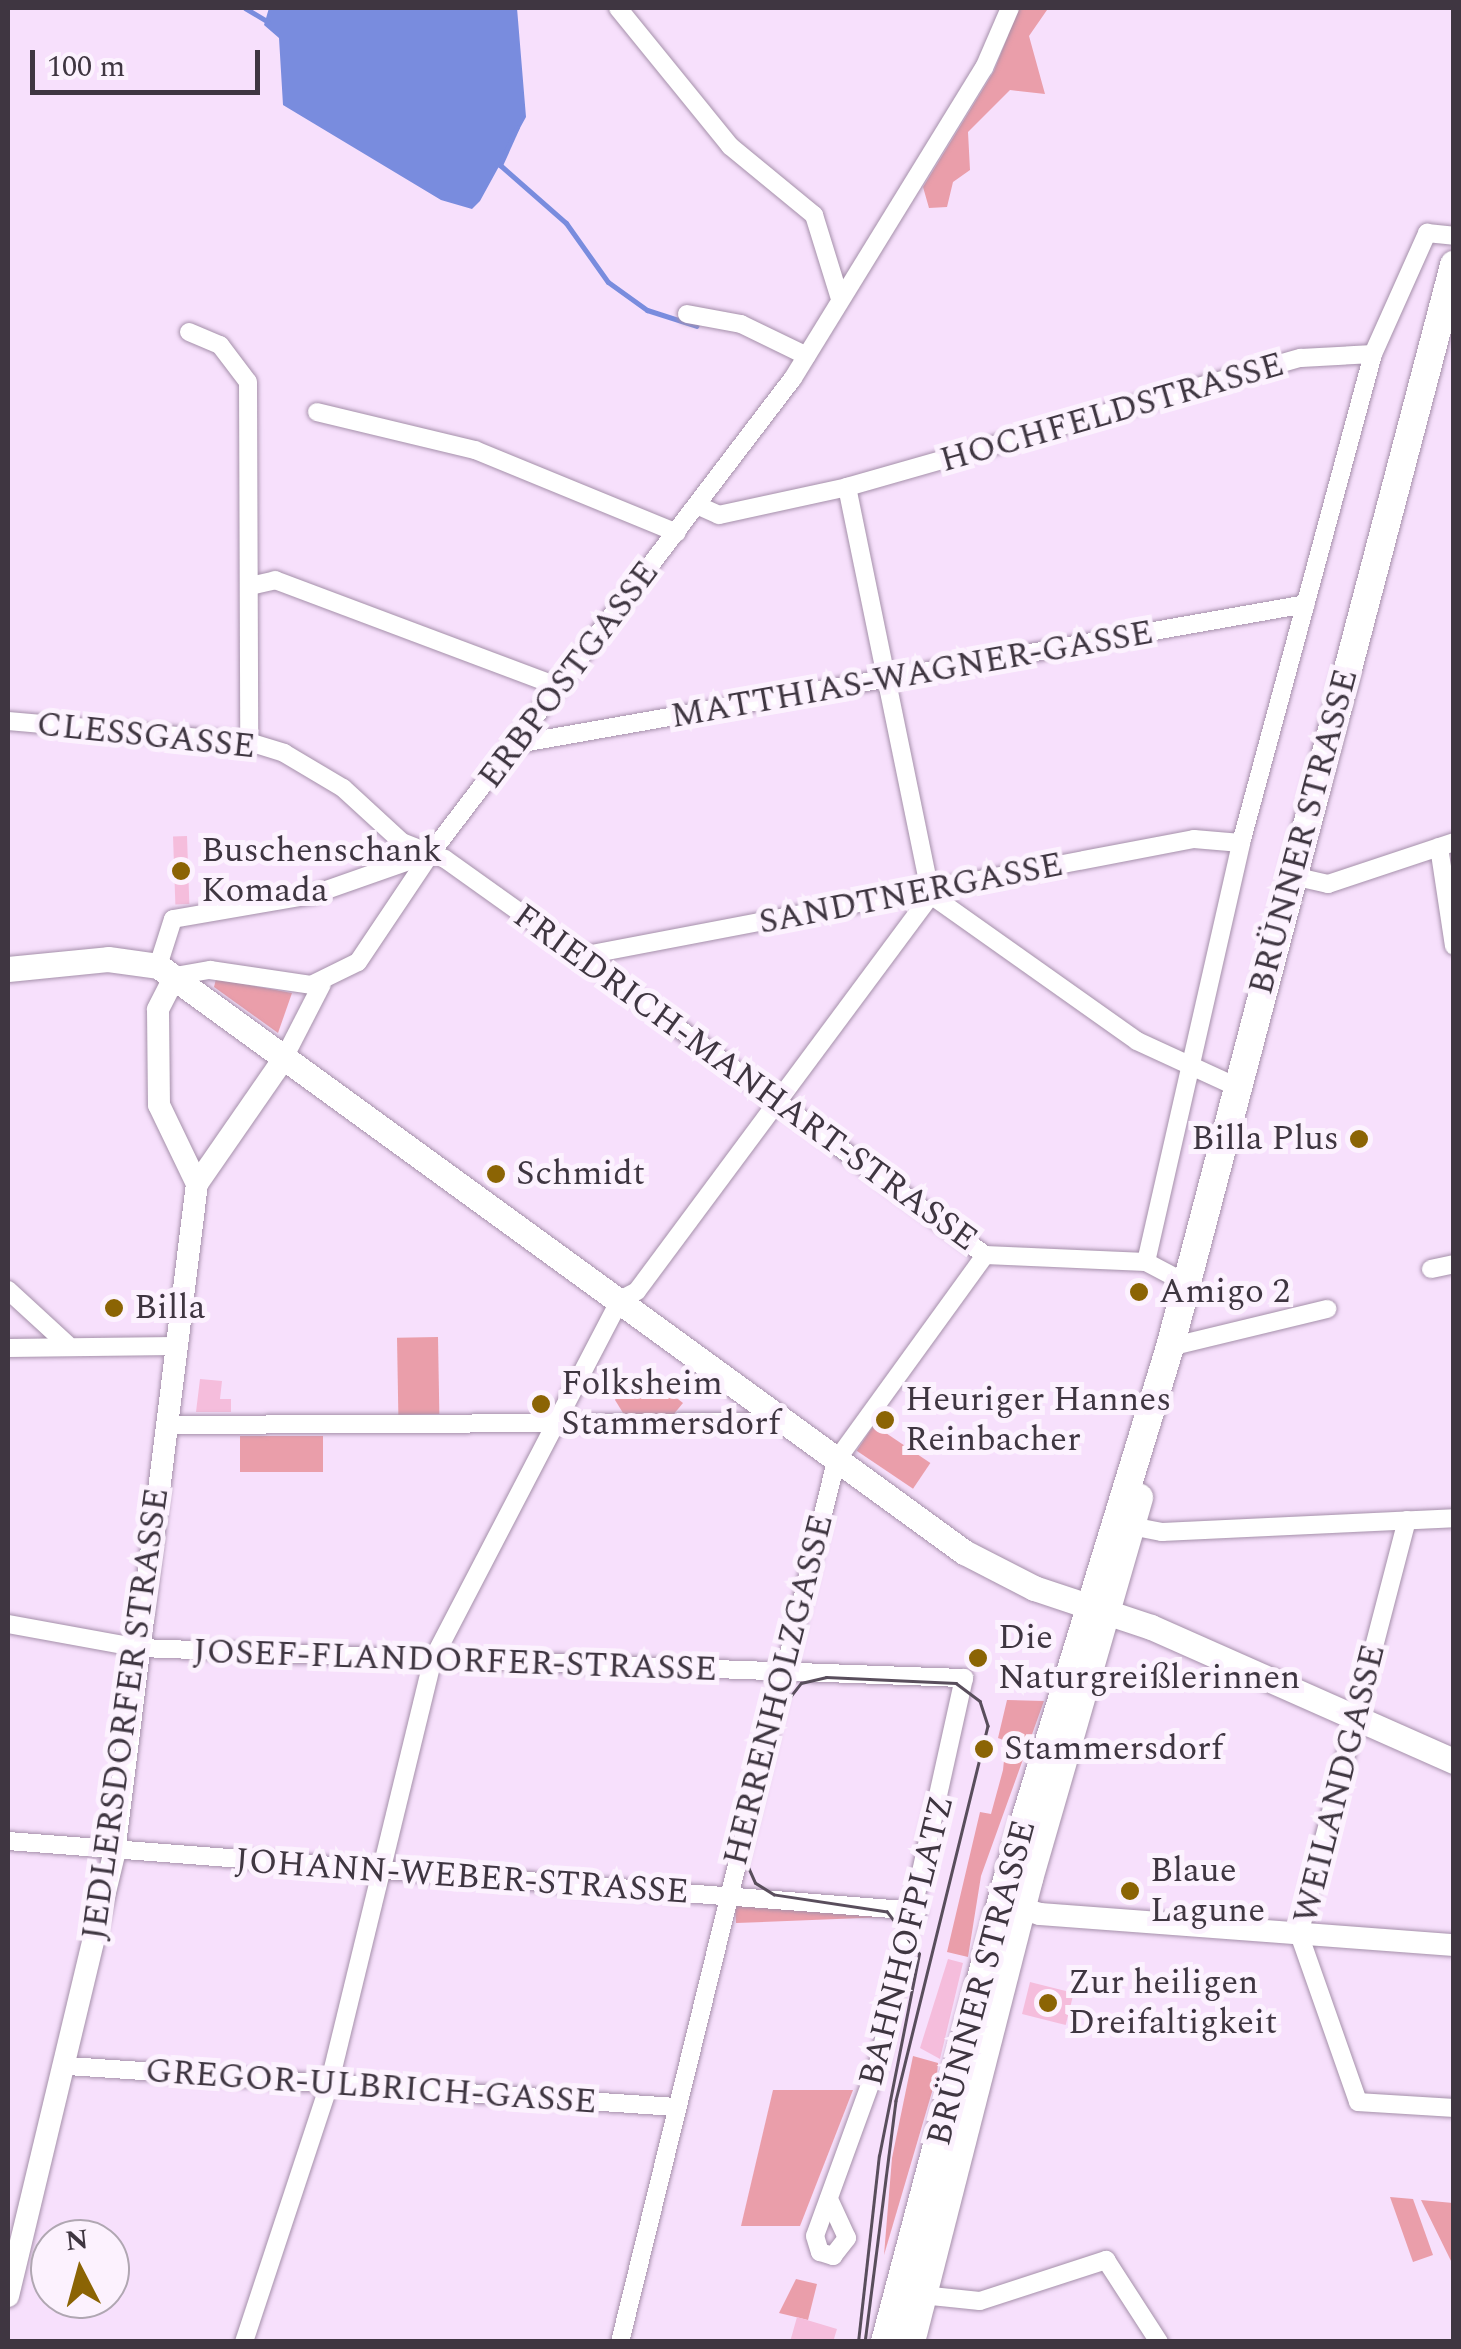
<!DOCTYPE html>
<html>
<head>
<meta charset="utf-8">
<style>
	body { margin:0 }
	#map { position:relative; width:1461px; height:2349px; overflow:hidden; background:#f7e0fc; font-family:Spectral,serif }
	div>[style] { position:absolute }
	.green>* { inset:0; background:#ea9eaa; transform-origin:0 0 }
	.water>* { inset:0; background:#798cde }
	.stream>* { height:5px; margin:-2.5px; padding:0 2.5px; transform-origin:2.5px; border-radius:2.5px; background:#798cde }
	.building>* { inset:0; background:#f5bddc; transform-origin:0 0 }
	.roads { filter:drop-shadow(0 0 2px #a590aa) drop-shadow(0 0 2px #a590aa) }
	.minor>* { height:18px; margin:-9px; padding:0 9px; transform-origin:9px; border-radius:9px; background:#fff }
	.tertiary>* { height:22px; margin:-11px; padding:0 11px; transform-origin:11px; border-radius:11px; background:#fff }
	.secondary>* { height:25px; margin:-12.5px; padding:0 12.5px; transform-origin:12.5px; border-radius:12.5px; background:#fff }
	.primary>* { height:28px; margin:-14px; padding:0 14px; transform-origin:14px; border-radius:14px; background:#fff }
	.tram>* { height:2.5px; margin:-1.25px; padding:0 1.25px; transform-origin:1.25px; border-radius:1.25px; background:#594e5c }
	.dots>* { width:28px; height:28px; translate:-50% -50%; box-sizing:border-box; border:5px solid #fcf2fe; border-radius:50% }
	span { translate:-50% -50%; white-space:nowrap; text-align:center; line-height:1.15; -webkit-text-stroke:10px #fcf2fe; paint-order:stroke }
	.street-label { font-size:35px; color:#3f3641 }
	.poi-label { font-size:35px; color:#3f3641 }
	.left { translate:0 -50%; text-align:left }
	.right { translate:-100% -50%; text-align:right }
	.frame { position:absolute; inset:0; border:10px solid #3f3641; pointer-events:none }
	.north { position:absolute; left:30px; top:2219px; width:100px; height:100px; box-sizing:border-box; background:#fcf2fe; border:2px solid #b0a7b2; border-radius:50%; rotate:354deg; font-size:28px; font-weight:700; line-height:40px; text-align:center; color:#3f3641 }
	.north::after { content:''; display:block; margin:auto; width:35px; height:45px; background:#8b6404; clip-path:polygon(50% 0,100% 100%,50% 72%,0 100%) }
	.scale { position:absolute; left:30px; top:50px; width:230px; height:45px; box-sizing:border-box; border:5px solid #3f3641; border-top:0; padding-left:12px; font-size:30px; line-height:35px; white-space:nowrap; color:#3f3641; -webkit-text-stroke:8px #fcf2fe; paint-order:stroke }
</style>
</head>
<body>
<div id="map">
	<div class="green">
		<div style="clip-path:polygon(1019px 8px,1072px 8px,1047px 10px,1029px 36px,1045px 94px,1010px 90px,968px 132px,970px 170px,953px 182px,947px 207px,929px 208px,923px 187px,994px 71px)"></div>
		<div style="clip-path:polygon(216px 979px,292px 993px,278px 1033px,214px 987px)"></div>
		<div style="left:438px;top:1337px;width:77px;height:41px;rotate:89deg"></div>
		<div style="clip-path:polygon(650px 1377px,683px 1403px,673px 1415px,628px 1421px,615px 1400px,621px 1385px)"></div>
		<div style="left:874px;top:1425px;width:68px;height:31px;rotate:34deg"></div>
		<div style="left:240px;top:1436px;width:83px;height:36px"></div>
		<div style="clip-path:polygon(1007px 1700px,1044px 1701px,981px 1876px,968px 1957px,947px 1952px,980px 1812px,991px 1814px,1003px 1770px,1006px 1741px,998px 1738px)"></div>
		<div style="clip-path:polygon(735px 1905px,887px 1917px,736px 1923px)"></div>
		<div style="clip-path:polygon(913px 2056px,938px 2063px,937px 2075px,884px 2255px,892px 2158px)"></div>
		<div style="clip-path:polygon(773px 2090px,853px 2090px,800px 2226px,741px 2226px)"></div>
		<div style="clip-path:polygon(1390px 2197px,1413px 2199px,1433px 2255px,1413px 2262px)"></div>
		<div style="clip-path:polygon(1421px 2200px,1453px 2203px,1453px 2267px,1452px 2263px)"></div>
		<div style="clip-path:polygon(796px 2279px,817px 2284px,808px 2320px,779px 2313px)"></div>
	</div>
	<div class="water">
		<div style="clip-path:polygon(269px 8px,517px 8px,526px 117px,480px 201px,472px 209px,441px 200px,283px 105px,279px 38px,264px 25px)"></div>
	</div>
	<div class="stream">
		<div style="left:245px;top:8px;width:27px;rotate:31deg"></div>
		<div style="left:517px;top:127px;width:42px;rotate:114.1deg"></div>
		<div style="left:500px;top:165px;width:88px;rotate:41.3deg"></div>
		<div style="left:566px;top:223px;width:72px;rotate:54.6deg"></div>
		<div style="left:608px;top:282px;width:48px;rotate:35.7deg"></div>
		<div style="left:647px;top:310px;width:52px;rotate:17.7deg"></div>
	</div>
	<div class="building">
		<div style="left:187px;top:836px;width:68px;height:14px;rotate:88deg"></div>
		<div style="clip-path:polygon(200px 1379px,222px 1381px,220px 1399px,231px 1399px,231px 1412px,196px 1412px)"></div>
		<div style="clip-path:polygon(948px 1959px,963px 1963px,940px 2059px,920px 2048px)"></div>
		<div style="left:1030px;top:1982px;width:45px;height:33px;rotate:14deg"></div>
		<div style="clip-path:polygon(797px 2317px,837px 2329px,833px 2342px,790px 2342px)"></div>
	</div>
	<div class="roads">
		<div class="minor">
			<div style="left:618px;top:8px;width:178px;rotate:50.9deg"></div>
			<div style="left:730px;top:146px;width:109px;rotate:39.4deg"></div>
			<div style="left:814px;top:215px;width:85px;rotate:72.8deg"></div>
			<div style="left:687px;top:314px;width:55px;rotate:10.5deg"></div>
			<div style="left:741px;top:324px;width:73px;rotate:25.9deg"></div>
			<div style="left:189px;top:332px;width:34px;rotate:23deg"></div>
			<div style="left:220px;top:345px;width:46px;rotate:52.9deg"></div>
			<div style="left:248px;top:382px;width:360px;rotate:89.8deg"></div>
			<div style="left:317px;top:412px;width:163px;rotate:13.5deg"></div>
			<div style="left:475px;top:450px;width:218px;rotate:22.3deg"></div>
			<div style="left:847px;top:487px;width:417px;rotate:78.4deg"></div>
			<div style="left:931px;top:895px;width:252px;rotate:35.3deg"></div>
			<div style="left:1137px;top:1041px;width:110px;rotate:24.7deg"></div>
			<div style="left:699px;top:506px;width:22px;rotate:24deg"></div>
			<div style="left:719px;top:515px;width:131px;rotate:-12.3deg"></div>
			<div style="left:847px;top:487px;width:472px;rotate:-15.9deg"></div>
			<div style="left:1301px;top:358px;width:72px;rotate:-3.2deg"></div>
			<div style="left:250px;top:586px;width:26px;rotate:-13deg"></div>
			<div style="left:275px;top:580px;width:304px;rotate:20.6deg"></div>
			<div style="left:8px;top:721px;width:242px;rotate:5deg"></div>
			<div style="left:249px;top:742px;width:37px;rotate:17deg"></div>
			<div style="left:284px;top:753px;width:69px;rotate:30.7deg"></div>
			<div style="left:343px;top:788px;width:80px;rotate:42.5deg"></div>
			<div style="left:402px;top:842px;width:46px;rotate:21.6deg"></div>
			<div style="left:445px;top:859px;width:167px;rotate:35.5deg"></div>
			<div style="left:581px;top:956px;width:503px;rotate:36.51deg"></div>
			<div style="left:985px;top:1255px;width:161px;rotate:2.5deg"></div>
			<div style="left:1146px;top:1262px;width:45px;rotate:27.7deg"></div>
			<div style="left:517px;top:744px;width:801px;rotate:-10.06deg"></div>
			<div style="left:1439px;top:847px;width:100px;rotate:81.4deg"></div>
			<div style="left:1293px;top:876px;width:36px;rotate:13deg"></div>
			<div style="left:1328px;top:884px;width:133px;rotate:-18.4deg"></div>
			<div style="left:581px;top:956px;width:624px;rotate:-10.81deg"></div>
			<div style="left:1194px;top:839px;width:47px;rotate:4.9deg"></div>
			<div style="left:158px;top:966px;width:49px;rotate:-72.3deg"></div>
			<div style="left:173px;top:919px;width:141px;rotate:-9.8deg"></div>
			<div style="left:312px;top:895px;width:126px;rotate:-19.4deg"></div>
			<div style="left:175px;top:976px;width:36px;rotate:-10deg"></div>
			<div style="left:210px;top:970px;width:102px;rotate:8.4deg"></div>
			<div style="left:311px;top:985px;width:52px;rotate:-26.1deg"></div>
			<div style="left:358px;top:962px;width:131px;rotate:-56.2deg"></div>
			<div style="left:431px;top:853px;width:597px;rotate:-52.69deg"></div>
			<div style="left:793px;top:378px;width:364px;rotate:-58.4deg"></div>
			<div style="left:984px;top:68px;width:65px;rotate:-66.6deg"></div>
			<div style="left:283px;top:1060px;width:85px;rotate:-62.8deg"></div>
			<div style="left:1146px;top:1262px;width:430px;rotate:-77.2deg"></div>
			<div style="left:1241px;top:843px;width:507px;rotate:-74.89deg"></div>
			<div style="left:1373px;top:354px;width:133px;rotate:-65.9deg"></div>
			<div style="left:1427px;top:233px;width:27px;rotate:6deg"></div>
			<div style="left:1431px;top:1269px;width:24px;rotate:-12deg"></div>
			<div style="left:8px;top:1290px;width:80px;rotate:42.5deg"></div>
			<div style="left:1170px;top:1347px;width:162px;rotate:-13.6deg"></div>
			<div style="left:8px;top:1348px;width:167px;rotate:-0.7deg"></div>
			<div style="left:166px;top:1425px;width:616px;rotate:-0.28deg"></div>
			<div style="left:1407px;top:1520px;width:428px;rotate:104.6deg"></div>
			<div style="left:1299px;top:1934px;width:178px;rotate:70.6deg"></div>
			<div style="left:1358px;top:2102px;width:96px;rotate:3.6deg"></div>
			<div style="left:1131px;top:1526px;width:32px;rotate:11deg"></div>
			<div style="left:1162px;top:1532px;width:292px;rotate:-2.7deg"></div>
			<div style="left:8px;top:1624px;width:134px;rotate:10.3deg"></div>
			<div style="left:140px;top:1648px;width:825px;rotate:2.09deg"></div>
			<div style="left:964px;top:1678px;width:391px;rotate:102.5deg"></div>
			<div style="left:879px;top:2060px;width:187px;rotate:110deg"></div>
			<div style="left:815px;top:2236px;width:17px;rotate:73deg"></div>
			<div style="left:820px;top:2252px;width:14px;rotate:17deg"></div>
			<div style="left:833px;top:2256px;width:23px;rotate:-52deg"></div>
			<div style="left:847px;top:2238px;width:43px;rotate:-114.8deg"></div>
			<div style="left:8px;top:1841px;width:912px;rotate:4.4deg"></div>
			<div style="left:68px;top:2066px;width:608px;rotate:3.86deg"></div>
			<div style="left:912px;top:2294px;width:68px;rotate:5.9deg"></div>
			<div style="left:980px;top:2301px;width:133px;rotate:-18deg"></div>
			<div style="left:1106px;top:2260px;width:98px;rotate:57.1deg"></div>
			<div style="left:244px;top:2342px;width:271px;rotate:-71.7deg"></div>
			<div style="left:329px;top:2085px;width:436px;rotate:-76.3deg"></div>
			<div style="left:432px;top:1661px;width:407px;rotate:-62.5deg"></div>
			<div style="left:620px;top:1300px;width:19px;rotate:-28deg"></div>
			<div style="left:637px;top:1291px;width:493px;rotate:-53.4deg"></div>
			<div style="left:620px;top:2342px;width:907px;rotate:-76.22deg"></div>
			<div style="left:836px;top:1461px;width:254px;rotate:-54.1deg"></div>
		</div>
		<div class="tertiary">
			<div style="left:175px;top:976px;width:38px;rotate:117deg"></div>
			<div style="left:158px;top:1010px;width:95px;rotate:89.4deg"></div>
			<div style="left:159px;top:1105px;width:88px;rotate:64.3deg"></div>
			<div style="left:1005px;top:1904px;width:36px;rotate:16deg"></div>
			<div style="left:1040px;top:1914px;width:415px;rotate:4.3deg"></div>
			<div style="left:8px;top:2296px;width:456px;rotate:-76.5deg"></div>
			<div style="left:114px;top:1853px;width:674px;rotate:-82.93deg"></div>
			<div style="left:197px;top:1184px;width:151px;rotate:-55.3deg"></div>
		</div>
		<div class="secondary">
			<div style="left:8px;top:969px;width:100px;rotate:-5.7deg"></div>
			<div style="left:108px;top:959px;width:50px;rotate:8deg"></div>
			<div style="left:158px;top:966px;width:997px;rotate:36.02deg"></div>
			<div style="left:964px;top:1552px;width:79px;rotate:27.2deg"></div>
			<div style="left:1034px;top:1588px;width:123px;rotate:18.4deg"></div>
			<div style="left:1151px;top:1627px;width:331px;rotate:23.9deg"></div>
		</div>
		<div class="primary">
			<div style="left:885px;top:2342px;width:486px;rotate:-75.2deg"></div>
			<div style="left:1009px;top:1872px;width:549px;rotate:-72.95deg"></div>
			<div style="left:1170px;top:1347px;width:1119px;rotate:-75.29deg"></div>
			<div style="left:911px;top:2342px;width:478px;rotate:-75.7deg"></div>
			<div style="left:1029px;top:1879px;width:397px;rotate:-73.9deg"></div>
		</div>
	</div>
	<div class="tram">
		<div style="left:858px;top:2342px;width:187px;rotate:-83.6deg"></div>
		<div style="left:879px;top:2156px;width:206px;rotate:-78.8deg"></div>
		<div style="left:919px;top:1954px;width:53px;rotate:-127.3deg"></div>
		<div style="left:887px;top:1912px;width:114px;rotate:-171.4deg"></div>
		<div style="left:774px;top:1895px;width:22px;rotate:-148deg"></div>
		<div style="left:755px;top:1883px;width:27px;rotate:-114deg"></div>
		<div style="left:744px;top:1858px;width:157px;rotate:-75.6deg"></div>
		<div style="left:783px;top:1706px;width:29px;rotate:-52deg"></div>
		<div style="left:801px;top:1683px;width:26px;rotate:-13deg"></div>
		<div style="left:826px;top:1677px;width:130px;rotate:2.6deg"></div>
		<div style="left:956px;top:1683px;width:30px;rotate:37deg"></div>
		<div style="left:980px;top:1701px;width:26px;rotate:72deg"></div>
		<div style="left:988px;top:1726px;width:386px;rotate:103.8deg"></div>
		<div style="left:896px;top:2101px;width:243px;rotate:97.3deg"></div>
	</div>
	<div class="dots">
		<div style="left:181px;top:871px;background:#8b6404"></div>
		<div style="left:1359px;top:1139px;background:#8b6404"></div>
		<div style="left:496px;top:1174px;background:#8b6404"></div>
		<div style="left:1139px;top:1292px;background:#8b6404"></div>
		<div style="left:114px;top:1308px;background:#8b6404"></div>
		<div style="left:541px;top:1404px;background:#8b6404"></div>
		<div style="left:885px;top:1420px;background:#8b6404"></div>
		<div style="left:978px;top:1658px;background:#8b6404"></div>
		<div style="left:984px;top:1749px;background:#8b6404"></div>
		<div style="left:1130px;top:1891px;background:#8b6404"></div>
		<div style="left:1048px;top:2003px;background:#8b6404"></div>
	</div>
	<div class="street-label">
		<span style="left:1112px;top:413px;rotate:-16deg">HOCHFELDSTRASSE</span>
		<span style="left:569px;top:675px;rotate:-53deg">ERBPOSTGASSE</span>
		<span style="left:912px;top:675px;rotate:-10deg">MATTHIAS-WAGNER-GASSE</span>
		<span style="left:146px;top:736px;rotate:6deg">CLESSGASSE</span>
		<span style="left:1304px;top:832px;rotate:-75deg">BRÜNNER STRASSE</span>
		<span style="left:911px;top:894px;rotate:-11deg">SANDTNERGASSE</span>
		<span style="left:745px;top:1078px;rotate:36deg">FRIEDRICH-MANHART-STRASSE</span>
		<span style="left:455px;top:1661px;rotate:2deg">JOSEF-FLANDORFER-STRASSE</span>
		<span style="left:779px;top:1690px;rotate:-76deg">HERRENHOLZGASSE</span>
		<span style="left:126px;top:1714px;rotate:-82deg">JEDLERSDORFER STRASSE</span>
		<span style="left:1340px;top:1784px;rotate:-76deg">WEILANDGASSE</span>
		<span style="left:462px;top:1877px;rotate:4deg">JOHANN-WEBER-STRASSE</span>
		<span style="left:907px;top:1941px;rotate:-76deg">BAHNHOFPLATZ</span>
		<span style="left:982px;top:1983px;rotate:-75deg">BRÜNNER STRASSE</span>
		<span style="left:371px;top:2087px;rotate:4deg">GREGOR-ULBRICH-GASSE</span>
	</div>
	<div class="poi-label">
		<span class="left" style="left:201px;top:871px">Buschenschank<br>Komada</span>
		<span class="right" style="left:1339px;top:1139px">Billa Plus</span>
		<span class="left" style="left:516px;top:1174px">Schmidt</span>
		<span class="left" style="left:1159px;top:1292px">Amigo 2</span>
		<span class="left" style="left:134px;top:1308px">Billa</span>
		<span class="left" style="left:561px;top:1404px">Folksheim<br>Stammersdorf</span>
		<span class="left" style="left:905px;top:1420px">Heuriger Hannes<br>Reinbacher</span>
		<span class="left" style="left:998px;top:1658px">Die<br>Naturgreißlerinnen</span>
		<span class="left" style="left:1004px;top:1749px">Stammersdorf</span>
		<span class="left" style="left:1150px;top:1891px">Blaue<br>Lagune</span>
		<span class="left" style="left:1068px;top:2003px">Zur heiligen<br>Dreifaltigkeit</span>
	</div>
	<div class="frame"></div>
	<div class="north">N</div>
	<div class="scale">100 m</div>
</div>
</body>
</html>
